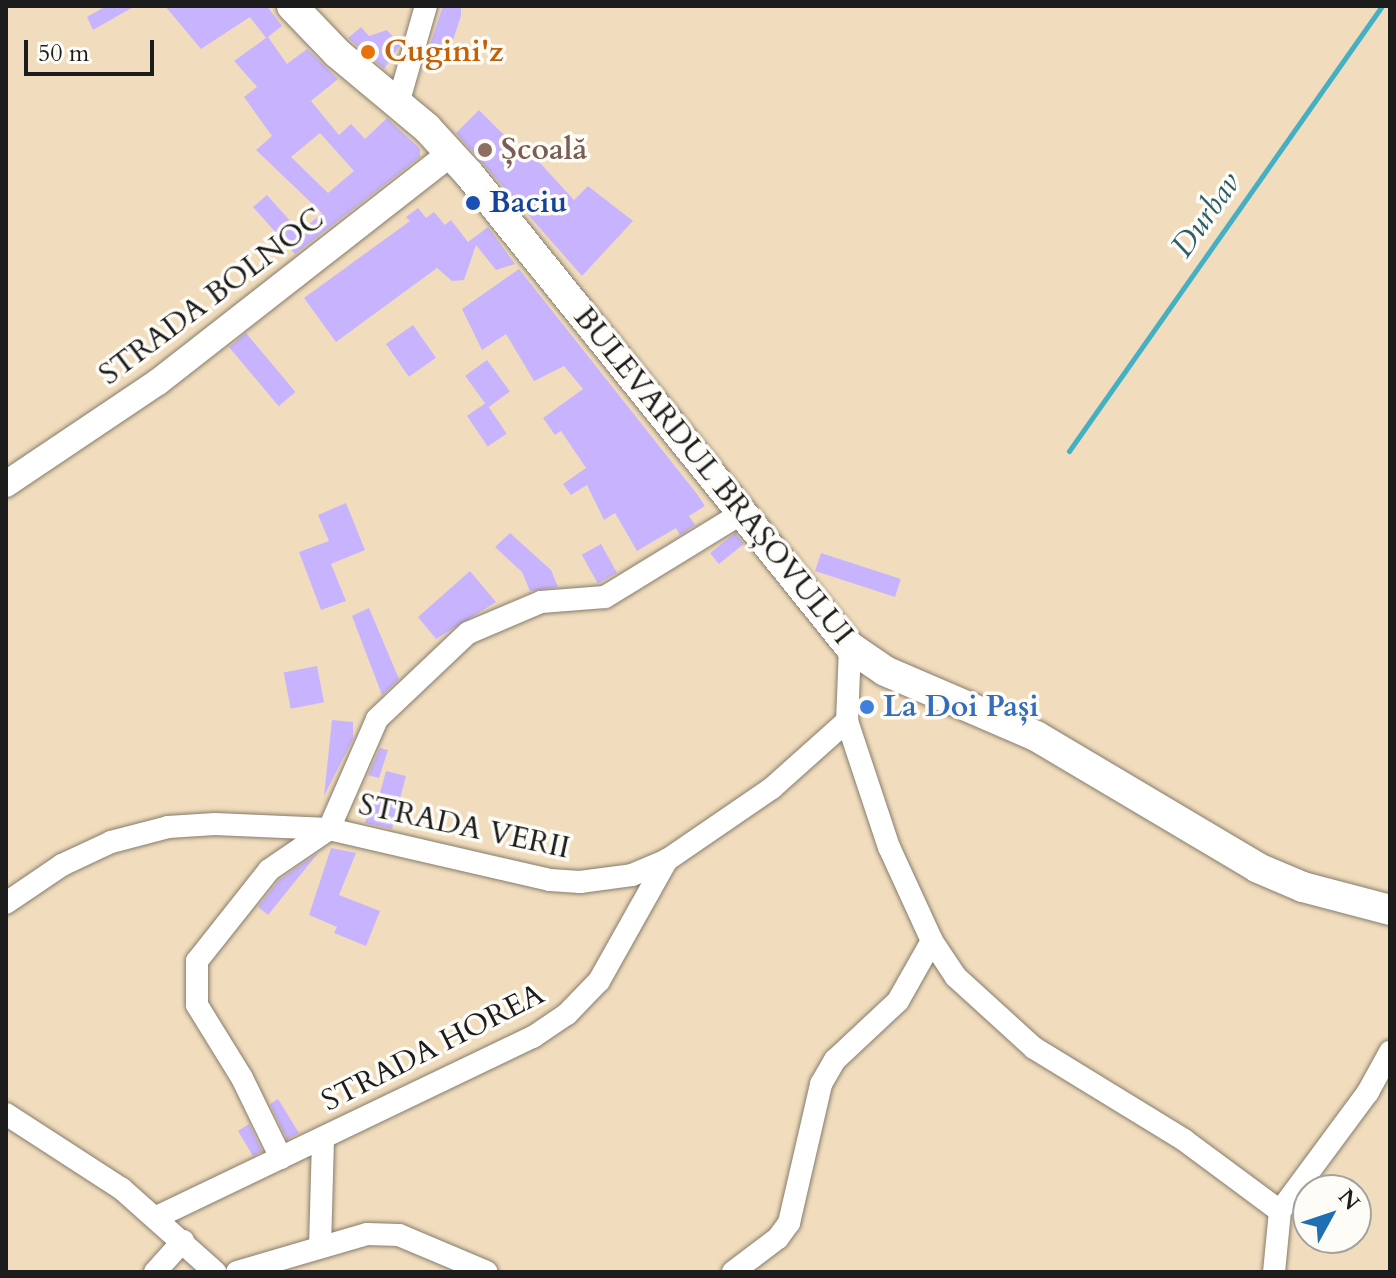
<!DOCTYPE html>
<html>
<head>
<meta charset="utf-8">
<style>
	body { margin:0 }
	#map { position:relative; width:1396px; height:1278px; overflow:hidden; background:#f1ddbd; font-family:Cardo,serif }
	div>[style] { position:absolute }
	.stream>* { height:5px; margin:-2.5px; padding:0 2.5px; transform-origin:2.5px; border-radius:2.5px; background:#45b0c4 }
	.building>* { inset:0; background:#c8b4fe; transform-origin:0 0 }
	.roads { filter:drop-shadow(0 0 2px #867c6c) drop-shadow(0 0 2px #867c6c) }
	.minor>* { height:22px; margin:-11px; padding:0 11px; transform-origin:11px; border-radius:11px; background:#fff }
	.tertiary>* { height:26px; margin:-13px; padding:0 13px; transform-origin:13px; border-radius:13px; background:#fff }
	.secondary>* { height:30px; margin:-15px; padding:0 15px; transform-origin:15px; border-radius:15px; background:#fff }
	.dots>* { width:22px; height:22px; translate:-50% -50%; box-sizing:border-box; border:4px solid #fdfcf7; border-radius:50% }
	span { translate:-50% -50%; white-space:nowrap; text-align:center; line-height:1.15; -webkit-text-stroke:7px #fdfcf7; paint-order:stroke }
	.food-label { font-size:30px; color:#c56008; font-weight:700 }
	.left { translate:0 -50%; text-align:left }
	.education-label { font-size:30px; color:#785e54; font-weight:700 }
	.transit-label { font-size:30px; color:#164399; font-weight:700 }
	.street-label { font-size:30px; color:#1c1c1c }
	.shop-label { font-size:30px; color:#366cbe; font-weight:700 }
	.water-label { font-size:32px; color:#2e5f68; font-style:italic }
	.frame { position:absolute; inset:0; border:8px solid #1c1c1c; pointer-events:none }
	.north { position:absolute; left:1292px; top:1174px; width:80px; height:80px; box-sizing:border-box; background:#fdfcf7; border:2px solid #a3a29f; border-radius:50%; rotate:50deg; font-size:22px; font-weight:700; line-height:32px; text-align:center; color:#1c1c1c }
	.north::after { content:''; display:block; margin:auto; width:28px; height:36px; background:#1f6fb2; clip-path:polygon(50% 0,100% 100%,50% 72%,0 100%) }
	.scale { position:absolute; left:24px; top:40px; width:130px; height:36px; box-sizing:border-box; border:4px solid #1c1c1c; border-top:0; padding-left:10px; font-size:24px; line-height:28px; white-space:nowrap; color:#1c1c1c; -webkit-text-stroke:6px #fdfcf7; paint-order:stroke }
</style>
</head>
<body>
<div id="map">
	<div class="stream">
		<div style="left:1069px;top:451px;width:544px;rotate:-54.88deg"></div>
	</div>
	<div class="building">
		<div style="clip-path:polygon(106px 6px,135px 6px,93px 30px,87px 17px)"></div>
		<div style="clip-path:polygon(evenodd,165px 6px,267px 6px,282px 26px,268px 37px,287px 64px,307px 49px,338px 79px,311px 101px,339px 135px,351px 124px,365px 139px,387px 118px,420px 149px,420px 157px,295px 254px,253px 207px,267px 195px,300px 232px,322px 213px,256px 150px,272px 136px,244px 97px,257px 87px,234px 61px,266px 38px,250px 17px,201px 49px,165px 6px,320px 133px,354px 171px,328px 193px,291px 157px,320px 133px)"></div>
		<div style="clip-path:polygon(443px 6px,461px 6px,461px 16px,449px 52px,443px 50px,441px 58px,427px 54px)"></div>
		<div style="clip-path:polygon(361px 27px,369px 36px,387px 30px,400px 45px,384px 69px,348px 38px)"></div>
		<div style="clip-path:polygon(479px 110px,525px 156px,530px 152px,574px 200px,588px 186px,633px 221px,582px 276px,456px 133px)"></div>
		<div style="clip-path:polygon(418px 208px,426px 218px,434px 212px,445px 225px,451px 220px,468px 242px,488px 227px,515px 264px,496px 270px,476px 245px,464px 280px,452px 281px,437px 268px,336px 342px,304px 298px,410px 221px,406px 217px)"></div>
		<div style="clip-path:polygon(519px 269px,697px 494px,705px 506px,689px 516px,695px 525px,680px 535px,676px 528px,637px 551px,615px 513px,604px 520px,587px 485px,571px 495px,563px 484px,586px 468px,561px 431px,555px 435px,543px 418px,583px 389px,564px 366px,534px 381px,506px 334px,482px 350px,462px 309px)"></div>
		<div style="left:413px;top:325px;width:40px;height:33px;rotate:55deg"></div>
		<div style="left:246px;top:333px;width:77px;height:22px;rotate:50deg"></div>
		<div style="left:487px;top:360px;width:39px;height:27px;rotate:54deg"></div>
		<div style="left:486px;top:403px;width:37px;height:23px;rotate:56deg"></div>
		<div style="clip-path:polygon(346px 503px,365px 550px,331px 564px,346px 601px,321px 610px,299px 552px,329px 541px,318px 515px)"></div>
		<div style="clip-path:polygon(510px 533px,551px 570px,558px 587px,530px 591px,522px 572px,495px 547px)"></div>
		<div style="left:735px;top:533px;width:14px;height:32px;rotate:51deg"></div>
		<div style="left:601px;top:544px;width:33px;height:22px;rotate:61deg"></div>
		<div style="left:821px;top:553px;width:84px;height:19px;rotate:18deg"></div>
		<div style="clip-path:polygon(470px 571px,496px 602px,436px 639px,418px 617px)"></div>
		<div style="clip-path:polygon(369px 608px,399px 679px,382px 695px,352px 616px)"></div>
		<div style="left:317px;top:666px;width:37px;height:34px;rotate:79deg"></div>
		<div style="clip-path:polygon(332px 720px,353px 722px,353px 739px,324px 796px)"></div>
		<div style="clip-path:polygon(380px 748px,388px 750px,379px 778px,368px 775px)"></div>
		<div style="clip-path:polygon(386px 771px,406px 776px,392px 829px,365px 823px,371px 803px,377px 804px)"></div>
		<div style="clip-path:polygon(331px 848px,356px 853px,339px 895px,380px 911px,366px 946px,334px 933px,337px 927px,309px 915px)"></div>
		<div style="clip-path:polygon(318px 853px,268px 915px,258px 907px,279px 880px)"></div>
		<div style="clip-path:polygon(278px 1099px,299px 1133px,287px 1139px,270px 1104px)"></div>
		<div style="clip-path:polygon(249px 1124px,262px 1151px,253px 1156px,238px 1131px)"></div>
	</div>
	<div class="roads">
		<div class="minor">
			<div style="left:398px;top:104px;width:102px;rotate:-74.1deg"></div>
			<div style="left:850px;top:647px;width:74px;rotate:92.3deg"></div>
			<div style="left:847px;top:721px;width:133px;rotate:71.6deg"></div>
			<div style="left:889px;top:847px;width:103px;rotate:65.4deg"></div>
			<div style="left:932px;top:941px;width:43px;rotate:56.3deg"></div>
			<div style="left:956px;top:977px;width:105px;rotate:42.3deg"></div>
			<div style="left:1034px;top:1048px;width:176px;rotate:31.5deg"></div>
			<div style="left:1184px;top:1140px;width:119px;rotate:36.5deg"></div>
			<div style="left:1280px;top:1211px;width:61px;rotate:95.6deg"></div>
			<div style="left:6px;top:903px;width:68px;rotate:-34.2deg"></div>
			<div style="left:62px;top:865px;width:54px;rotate:-25.1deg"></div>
			<div style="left:111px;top:842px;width:59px;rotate:-14.7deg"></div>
			<div style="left:168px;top:827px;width:47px;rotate:-3.7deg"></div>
			<div style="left:215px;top:824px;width:114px;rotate:2.5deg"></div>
			<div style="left:329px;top:829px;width:227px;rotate:13deg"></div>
			<div style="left:550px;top:880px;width:30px;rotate:4deg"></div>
			<div style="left:580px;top:882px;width:52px;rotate:-7.7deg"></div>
			<div style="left:632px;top:875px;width:38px;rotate:-23deg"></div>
			<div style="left:667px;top:860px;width:127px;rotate:-34.4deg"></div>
			<div style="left:772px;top:788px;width:101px;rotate:-41.8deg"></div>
			<div style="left:6px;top:1114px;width:138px;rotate:32.9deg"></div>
			<div style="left:122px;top:1189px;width:125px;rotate:41.7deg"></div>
			<div style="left:281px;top:1158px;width:89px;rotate:-116deg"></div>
			<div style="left:242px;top:1078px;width:86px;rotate:-121.7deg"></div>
			<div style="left:197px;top:1005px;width:44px;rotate:-90deg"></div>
			<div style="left:197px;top:961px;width:116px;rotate:-51.6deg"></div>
			<div style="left:269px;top:870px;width:73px;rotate:-34.3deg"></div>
			<div style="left:329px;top:829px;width:120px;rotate:-66.4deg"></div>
			<div style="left:377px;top:719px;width:125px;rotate:-43.4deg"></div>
			<div style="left:468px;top:633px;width:79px;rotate:-23deg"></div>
			<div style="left:541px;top:602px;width:64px;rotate:-4.5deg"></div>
			<div style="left:605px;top:597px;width:161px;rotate:-31.5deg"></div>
			<div style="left:1280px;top:1211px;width:148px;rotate:-53.5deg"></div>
			<div style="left:1368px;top:1092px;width:46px;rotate:-61.2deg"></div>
			<div style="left:159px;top:1216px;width:415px;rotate:-25.6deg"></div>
			<div style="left:533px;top:1037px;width:41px;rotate:-34.1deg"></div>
			<div style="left:567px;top:1014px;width:46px;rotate:-45.9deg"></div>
			<div style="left:599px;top:981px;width:139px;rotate:-60.7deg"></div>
			<div style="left:320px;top:1247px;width:109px;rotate:-88.4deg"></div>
			<div style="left:155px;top:1272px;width:42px;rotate:-47.9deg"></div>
			<div style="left:237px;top:1272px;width:135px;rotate:-16.3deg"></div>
			<div style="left:367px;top:1234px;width:32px;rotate:2deg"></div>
			<div style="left:399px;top:1235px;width:95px;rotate:22.8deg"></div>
			<div style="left:733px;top:1272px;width:56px;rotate:-37.1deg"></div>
			<div style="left:778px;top:1238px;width:19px;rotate:-54deg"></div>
			<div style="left:789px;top:1223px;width:143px;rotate:-77deg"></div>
			<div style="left:821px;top:1084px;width:28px;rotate:-60deg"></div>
			<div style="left:835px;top:1060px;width:86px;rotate:-43.1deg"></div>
			<div style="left:898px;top:1001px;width:69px;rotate:-60.5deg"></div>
		</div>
		<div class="tertiary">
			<div style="left:6px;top:484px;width:183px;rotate:-33.9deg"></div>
			<div style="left:158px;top:382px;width:372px;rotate:-38deg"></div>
		</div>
		<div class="secondary">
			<div style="left:292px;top:6px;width:65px;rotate:46.2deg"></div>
			<div style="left:337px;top:53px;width:117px;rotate:39.8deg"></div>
			<div style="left:427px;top:128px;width:62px;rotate:47.6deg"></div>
			<div style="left:469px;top:174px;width:607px;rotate:51.15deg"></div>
			<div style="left:850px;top:647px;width:42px;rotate:34.4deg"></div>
			<div style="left:885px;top:671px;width:164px;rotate:23.3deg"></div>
			<div style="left:1036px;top:736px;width:258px;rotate:30.7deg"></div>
			<div style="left:1258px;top:868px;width:49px;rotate:22.9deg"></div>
			<div style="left:1303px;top:887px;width:90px;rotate:14.8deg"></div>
		</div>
	</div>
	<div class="dots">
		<div style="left:368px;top:52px;background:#e8710a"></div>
		<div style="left:485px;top:150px;background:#8d6e63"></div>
		<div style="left:473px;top:203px;background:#1a4fb4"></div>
		<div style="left:867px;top:707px;background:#3f7fe0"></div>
	</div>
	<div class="food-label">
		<span class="left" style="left:384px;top:52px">Cugini'z</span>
	</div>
	<div class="education-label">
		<span class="left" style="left:501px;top:150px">Școală</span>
	</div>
	<div class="transit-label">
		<span class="left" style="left:489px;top:203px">Baciu</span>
	</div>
	<div class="street-label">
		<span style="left:212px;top:297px;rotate:-37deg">STRADA BOLNOC</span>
		<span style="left:713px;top:476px;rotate:51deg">BULEVARDUL BRAȘOVULUI</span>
		<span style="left:464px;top:827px;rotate:12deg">STRADA VERII</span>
		<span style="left:433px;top:1048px;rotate:-27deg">STRADA HOREA</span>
	</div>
	<div class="shop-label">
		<span class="left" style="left:883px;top:707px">La Doi Pași</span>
	</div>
	<div class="water-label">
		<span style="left:1206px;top:215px;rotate:-55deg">Durbav</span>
	</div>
	<div class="frame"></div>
	<div class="north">N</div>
	<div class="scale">50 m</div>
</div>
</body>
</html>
